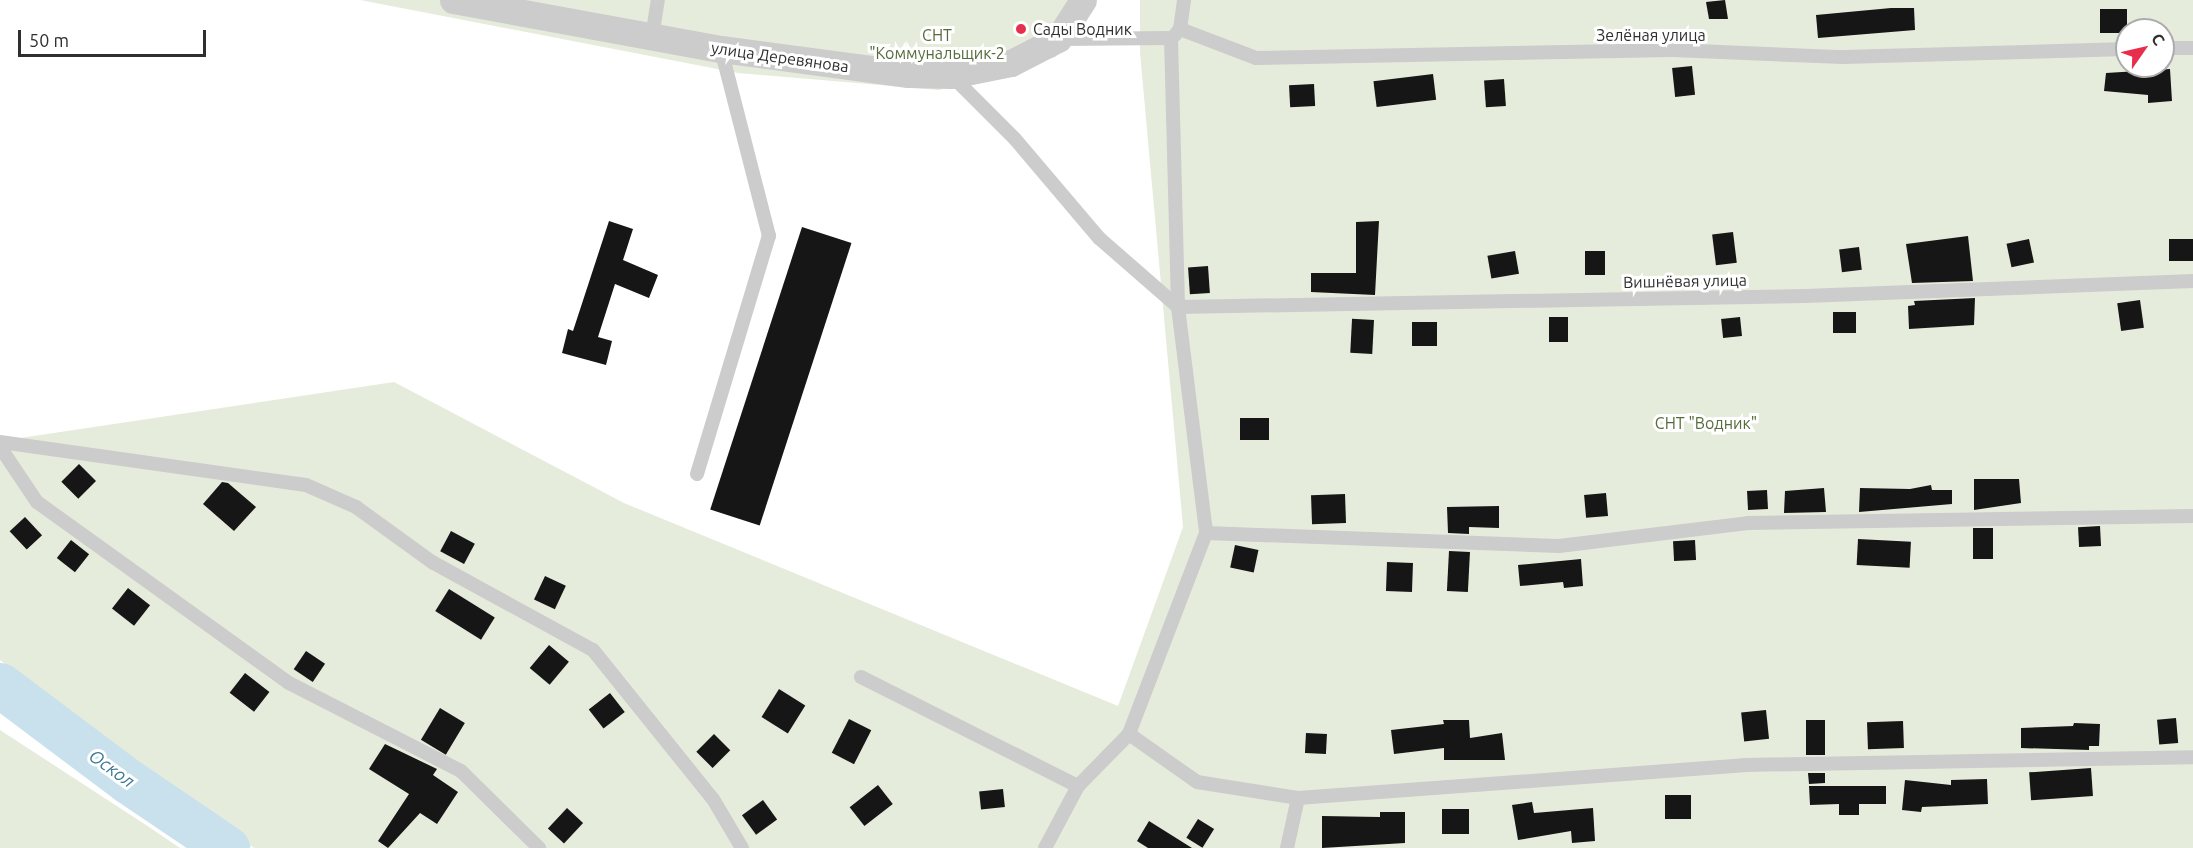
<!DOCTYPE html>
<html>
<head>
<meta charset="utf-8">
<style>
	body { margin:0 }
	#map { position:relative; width:2193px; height:848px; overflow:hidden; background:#fff; font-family:Ubuntu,sans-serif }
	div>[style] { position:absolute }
	.green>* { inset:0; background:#e6ecdc }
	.river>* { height:45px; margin:-22.5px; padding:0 22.5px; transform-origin:22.5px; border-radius:22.5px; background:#c8e1ec }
	.building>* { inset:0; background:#161616; transform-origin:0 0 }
	.lane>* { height:14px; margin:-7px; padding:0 7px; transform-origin:7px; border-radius:7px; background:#ccc }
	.street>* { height:27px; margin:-13.5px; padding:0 13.5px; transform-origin:13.5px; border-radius:13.5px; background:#ccc }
	.dots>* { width:16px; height:16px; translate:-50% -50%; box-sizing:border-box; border:3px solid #fff; border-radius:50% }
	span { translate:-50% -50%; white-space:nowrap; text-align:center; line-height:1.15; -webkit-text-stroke:6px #fff; paint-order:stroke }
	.poi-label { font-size:16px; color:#2f2f2f }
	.left { translate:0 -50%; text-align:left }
	.park-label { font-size:16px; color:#566b3b }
	.street-label { font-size:16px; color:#2f2f2f }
	.water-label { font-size:18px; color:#3b7892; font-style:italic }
	.north { position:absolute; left:2115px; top:18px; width:60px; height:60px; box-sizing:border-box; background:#fff; border:2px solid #acacac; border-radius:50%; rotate:56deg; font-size:16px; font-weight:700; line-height:24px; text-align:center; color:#2f2f2f }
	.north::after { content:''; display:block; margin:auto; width:21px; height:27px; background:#e82e4d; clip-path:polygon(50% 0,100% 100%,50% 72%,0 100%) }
	.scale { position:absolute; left:18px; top:30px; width:188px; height:27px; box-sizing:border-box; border:3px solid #2f2f2f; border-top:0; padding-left:8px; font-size:18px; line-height:21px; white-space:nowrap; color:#2f2f2f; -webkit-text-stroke:4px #fff; paint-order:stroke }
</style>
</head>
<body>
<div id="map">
	<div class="green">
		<div style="clip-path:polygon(360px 0,1088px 0,1056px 57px,939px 90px,738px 73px)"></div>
		<div style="clip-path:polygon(evenodd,1140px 0,2193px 0,2193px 848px,254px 848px,138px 768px,0 660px,0 441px,394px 382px,624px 503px,1118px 706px,1183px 527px,1140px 53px,1140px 0,2127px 30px,2163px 30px,2163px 66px,2127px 66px,2127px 30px)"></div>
		<div style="clip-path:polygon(0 730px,146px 825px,180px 848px,0 848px)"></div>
	</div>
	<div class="river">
		<div style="left:0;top:685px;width:160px;rotate:36.9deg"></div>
		<div style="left:128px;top:781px;width:120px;rotate:34.1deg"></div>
	</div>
	<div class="building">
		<div style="clip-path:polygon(1725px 0,1728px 19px,1709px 19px,1706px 2px)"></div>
		<div style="clip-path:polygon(1891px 8px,1914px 8px,1915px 30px,1818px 38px,1816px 15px)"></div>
		<div style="left:2127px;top:9px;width:24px;height:27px;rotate:90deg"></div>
		<div style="left:1692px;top:66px;width:29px;height:20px;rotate:84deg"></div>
		<div style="clip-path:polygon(2170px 69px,2172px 101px,2148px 103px,2148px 95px,2104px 91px,2106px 73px)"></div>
		<div style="left:1433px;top:74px;width:26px;height:60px;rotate:83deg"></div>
		<div style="left:1504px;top:79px;width:27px;height:20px;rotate:86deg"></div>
		<div style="left:1314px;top:84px;width:22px;height:25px;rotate:87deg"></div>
		<div style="clip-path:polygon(609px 221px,633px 229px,623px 260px,658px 275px,649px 298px,615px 284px,598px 337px,612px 341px,606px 365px,562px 353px,568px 329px,573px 331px)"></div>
		<div style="clip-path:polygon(1379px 221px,1375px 295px,1311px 292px,1311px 273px,1356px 273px,1356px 222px)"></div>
		<div style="left:802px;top:227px;width:52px;height:297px;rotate:18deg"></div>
		<div style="left:1733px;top:232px;width:31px;height:21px;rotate:83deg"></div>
		<div style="clip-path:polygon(1968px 236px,1973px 281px,1912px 283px,1906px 244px)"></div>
		<div style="left:2029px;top:239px;width:24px;height:23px;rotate:78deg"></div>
		<div style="left:2169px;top:239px;width:24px;height:22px"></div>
		<div style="left:1859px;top:247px;width:23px;height:20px;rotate:83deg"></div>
		<div style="left:1515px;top:251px;width:23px;height:28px;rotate:80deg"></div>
		<div style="left:1605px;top:251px;width:24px;height:20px;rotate:90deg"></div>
		<div style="left:1208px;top:266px;width:27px;height:20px;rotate:86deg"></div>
		<div style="clip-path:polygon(1975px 298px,1974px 325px,1909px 329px,1908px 306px,1915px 305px,1914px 301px)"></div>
		<div style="left:2140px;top:300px;width:28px;height:23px;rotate:82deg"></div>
		<div style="left:1856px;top:312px;width:21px;height:23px;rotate:90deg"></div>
		<div style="left:1549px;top:317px;width:19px;height:25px"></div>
		<div style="left:1740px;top:317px;width:19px;height:19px;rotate:84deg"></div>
		<div style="left:1374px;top:320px;width:34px;height:22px;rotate:93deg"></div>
		<div style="left:1437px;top:322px;width:24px;height:25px;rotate:90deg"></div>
		<div style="left:1240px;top:418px;width:29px;height:22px"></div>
		<div style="left:79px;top:464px;width:24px;height:25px;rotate:45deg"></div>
		<div style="clip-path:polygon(1974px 479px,2019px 479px,2021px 503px,1974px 510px)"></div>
		<div style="clip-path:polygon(222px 482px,228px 483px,256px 507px,234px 531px,203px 504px)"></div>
		<div style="clip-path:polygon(1931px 485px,1932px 490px,1952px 490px,1952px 504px,1859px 512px,1860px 488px,1910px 489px)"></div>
		<div style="clip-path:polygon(1824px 488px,1826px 512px,1784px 513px,1785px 491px)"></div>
		<div style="left:1767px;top:490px;width:19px;height:20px;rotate:87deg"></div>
		<div style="left:1606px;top:493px;width:23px;height:22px;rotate:85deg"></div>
		<div style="left:1345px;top:494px;width:29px;height:34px;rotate:88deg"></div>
		<div style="clip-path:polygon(1499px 506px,1499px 528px,1469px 527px,1469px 534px,1448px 533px,1447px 507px)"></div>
		<div style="left:25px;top:517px;width:25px;height:21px;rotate:47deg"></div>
		<div style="left:2100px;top:526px;width:20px;height:22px;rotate:87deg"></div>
		<div style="left:1973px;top:528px;width:20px;height:31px"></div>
		<div style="left:451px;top:531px;width:27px;height:23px;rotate:28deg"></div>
		<div style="left:1858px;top:539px;width:53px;height:26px;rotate:3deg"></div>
		<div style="left:71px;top:540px;width:23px;height:23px;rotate:38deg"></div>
		<div style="left:1695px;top:540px;width:20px;height:22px;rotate:87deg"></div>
		<div style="left:1235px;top:545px;width:24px;height:23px;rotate:12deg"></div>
		<div style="left:1449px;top:551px;width:21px;height:40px;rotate:3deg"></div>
		<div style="clip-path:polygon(1581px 559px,1583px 586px,1564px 588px,1563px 582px,1520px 586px,1518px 565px)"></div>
		<div style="left:1387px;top:562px;width:26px;height:29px;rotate:2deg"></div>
		<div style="left:545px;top:576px;width:23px;height:26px;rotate:25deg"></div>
		<div style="left:128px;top:588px;width:28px;height:26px;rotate:38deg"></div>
		<div style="left:449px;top:589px;width:54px;height:26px;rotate:32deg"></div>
		<div style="left:549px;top:645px;width:26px;height:30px;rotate:40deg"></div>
		<div style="left:306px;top:651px;width:23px;height:22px;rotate:34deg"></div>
		<div style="left:245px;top:673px;width:31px;height:25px;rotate:38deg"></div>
		<div style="left:779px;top:689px;width:31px;height:33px;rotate:32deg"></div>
		<div style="left:610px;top:693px;width:24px;height:27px;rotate:52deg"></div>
		<div style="left:440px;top:708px;width:29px;height:37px;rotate:31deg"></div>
		<div style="left:1766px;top:710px;width:29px;height:25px;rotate:84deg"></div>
		<div style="left:2176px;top:718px;width:25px;height:19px;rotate:85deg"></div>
		<div style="left:849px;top:719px;width:25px;height:38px;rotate:27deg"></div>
		<div style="clip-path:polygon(1443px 720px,1469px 720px,1470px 738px,1502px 733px,1505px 760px,1444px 760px,1444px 748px,1394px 754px,1391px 730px,1444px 724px)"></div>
		<div style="left:1825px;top:720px;width:35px;height:19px;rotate:90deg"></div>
		<div style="left:1903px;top:721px;width:27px;height:36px;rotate:88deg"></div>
		<div style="clip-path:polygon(2074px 723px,2100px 724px,2099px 746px,2089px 746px,2089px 750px,2021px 748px,2021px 728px,2073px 726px)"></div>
		<div style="left:1306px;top:733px;width:21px;height:20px;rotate:3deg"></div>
		<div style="left:714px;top:734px;width:23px;height:25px;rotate:45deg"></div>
		<div style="clip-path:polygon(385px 744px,437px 769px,433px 775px,458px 792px,437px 824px,420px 813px,388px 848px,378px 841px,409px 794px,369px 769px)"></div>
		<div style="left:2091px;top:768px;width:28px;height:62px;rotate:86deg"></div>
		<div style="clip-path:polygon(1808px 773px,1825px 773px,1825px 783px,1809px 784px)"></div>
		<div style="clip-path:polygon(1987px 779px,1988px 804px,1922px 807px,1921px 812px,1902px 810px,1905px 780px,1951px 785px,1951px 780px)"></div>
		<div style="left:878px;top:785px;width:24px;height:36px;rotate:52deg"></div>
		<div style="clip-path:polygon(1809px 786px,1886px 786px,1886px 804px,1859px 804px,1859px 815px,1839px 815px,1839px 804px,1810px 805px)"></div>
		<div style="left:1003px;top:789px;width:18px;height:24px;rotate:84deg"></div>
		<div style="left:1665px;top:795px;width:26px;height:24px"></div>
		<div style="left:763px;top:800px;width:24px;height:26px;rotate:54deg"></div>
		<div style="clip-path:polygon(1532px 802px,1534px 813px,1593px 808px,1595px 841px,1572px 843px,1571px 831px,1518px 840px,1512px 805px)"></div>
		<div style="left:567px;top:808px;width:22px;height:28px;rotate:43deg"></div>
		<div style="left:1442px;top:809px;width:27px;height:25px"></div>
		<div style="clip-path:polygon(1380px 812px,1405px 812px,1405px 843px,1322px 848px,1322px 816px,1380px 817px)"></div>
		<div style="left:1198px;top:819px;width:19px;height:22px;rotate:32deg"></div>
		<div style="clip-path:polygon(1149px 821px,1192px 848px,1148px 848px,1137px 841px)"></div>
	</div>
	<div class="lane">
		<div style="left:1180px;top:29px;width:81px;rotate:20.9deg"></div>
		<div style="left:1256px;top:58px;width:417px;rotate:-1.1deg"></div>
		<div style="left:1673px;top:50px;width:170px;rotate:2.4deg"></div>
		<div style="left:1843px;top:57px;width:284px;rotate:-1.6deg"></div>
		<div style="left:1175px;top:35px;width:8px;rotate:-50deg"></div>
		<div style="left:1180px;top:29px;width:29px;rotate:-82deg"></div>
		<div style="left:652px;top:37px;width:37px;rotate:-81deg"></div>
		<div style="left:1058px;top:39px;width:113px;rotate:-0.5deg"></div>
		<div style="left:1171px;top:38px;width:269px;rotate:88.5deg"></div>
		<div style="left:1178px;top:307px;width:627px;rotate:-1.01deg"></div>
		<div style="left:1805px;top:296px;width:388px;rotate:-2.2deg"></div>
		<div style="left:2163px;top:48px;width:30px"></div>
		<div style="left:951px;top:75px;width:91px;rotate:45deg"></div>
		<div style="left:1015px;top:139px;width:130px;rotate:49.7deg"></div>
		<div style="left:1099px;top:238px;width:105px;rotate:41.1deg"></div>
		<div style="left:1178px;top:307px;width:228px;rotate:82.9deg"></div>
		<div style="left:1206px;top:533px;width:215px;rotate:111deg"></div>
		<div style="left:1129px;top:734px;width:73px;rotate:134.4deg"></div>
		<div style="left:1078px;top:786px;width:70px;rotate:118deg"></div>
		<div style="left:0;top:442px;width:309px;rotate:8deg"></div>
		<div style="left:306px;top:485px;width:55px;rotate:23.7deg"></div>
		<div style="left:356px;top:507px;width:94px;rotate:35.9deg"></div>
		<div style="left:432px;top:562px;width:183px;rotate:28.7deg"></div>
		<div style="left:593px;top:650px;width:191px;rotate:51.2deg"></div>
		<div style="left:713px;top:799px;width:57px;rotate:59.4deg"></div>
		<div style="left:0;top:447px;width:66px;rotate:56.1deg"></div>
		<div style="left:37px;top:502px;width:310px;rotate:35.7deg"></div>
		<div style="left:289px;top:683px;width:193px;rotate:27.1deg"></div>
		<div style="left:461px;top:771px;width:110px;rotate:44.6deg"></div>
		<div style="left:697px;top:474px;width:249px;rotate:-73.2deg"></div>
		<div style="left:769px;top:236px;width:193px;rotate:-104.4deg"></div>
		<div style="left:1206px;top:533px;width:353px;rotate:2.1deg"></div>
		<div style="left:1559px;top:546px;width:190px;rotate:-6.9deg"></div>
		<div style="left:1748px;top:523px;width:445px;rotate:-0.9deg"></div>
		<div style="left:861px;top:677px;width:243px;rotate:26.7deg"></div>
		<div style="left:1129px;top:734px;width:83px;rotate:35.2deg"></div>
		<div style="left:1197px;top:782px;width:102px;rotate:9deg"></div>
		<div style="left:1298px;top:798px;width:447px;rotate:-4.2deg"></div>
		<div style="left:1744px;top:765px;width:449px;rotate:-1deg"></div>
		<div style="left:1287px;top:848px;width:51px;rotate:-77.6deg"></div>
	</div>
	<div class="street">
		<div style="left:453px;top:0;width:272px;rotate:10.4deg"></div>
		<div style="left:721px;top:49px;width:189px;rotate:7.6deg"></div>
		<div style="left:908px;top:74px;width:43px;rotate:1.3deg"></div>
		<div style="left:951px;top:75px;width:61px;rotate:-11.3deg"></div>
		<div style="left:1011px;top:63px;width:53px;rotate:-27.1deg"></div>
		<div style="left:1058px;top:39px;width:46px;rotate:-57.3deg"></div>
	</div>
	<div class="dots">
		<div style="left:1021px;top:29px;background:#e82e4d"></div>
	</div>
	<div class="poi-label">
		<span class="left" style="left:1033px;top:29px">Сады Водник</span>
	</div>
	<div class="park-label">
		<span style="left:937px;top:44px">СНТ<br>"Коммунальщик-2</span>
		<span style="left:1706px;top:423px">СНТ "Водник"</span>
	</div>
	<div class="street-label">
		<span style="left:1651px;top:35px">Зелёная улица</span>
		<span style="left:780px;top:57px;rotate:8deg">улица Деревянова</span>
		<span style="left:1685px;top:281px;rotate:-1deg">Вишнёвая улица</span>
	</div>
	<div class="water-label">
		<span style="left:112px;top:768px;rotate:36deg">Оскол</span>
	</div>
	<div class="north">С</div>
	<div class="scale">50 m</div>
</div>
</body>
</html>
